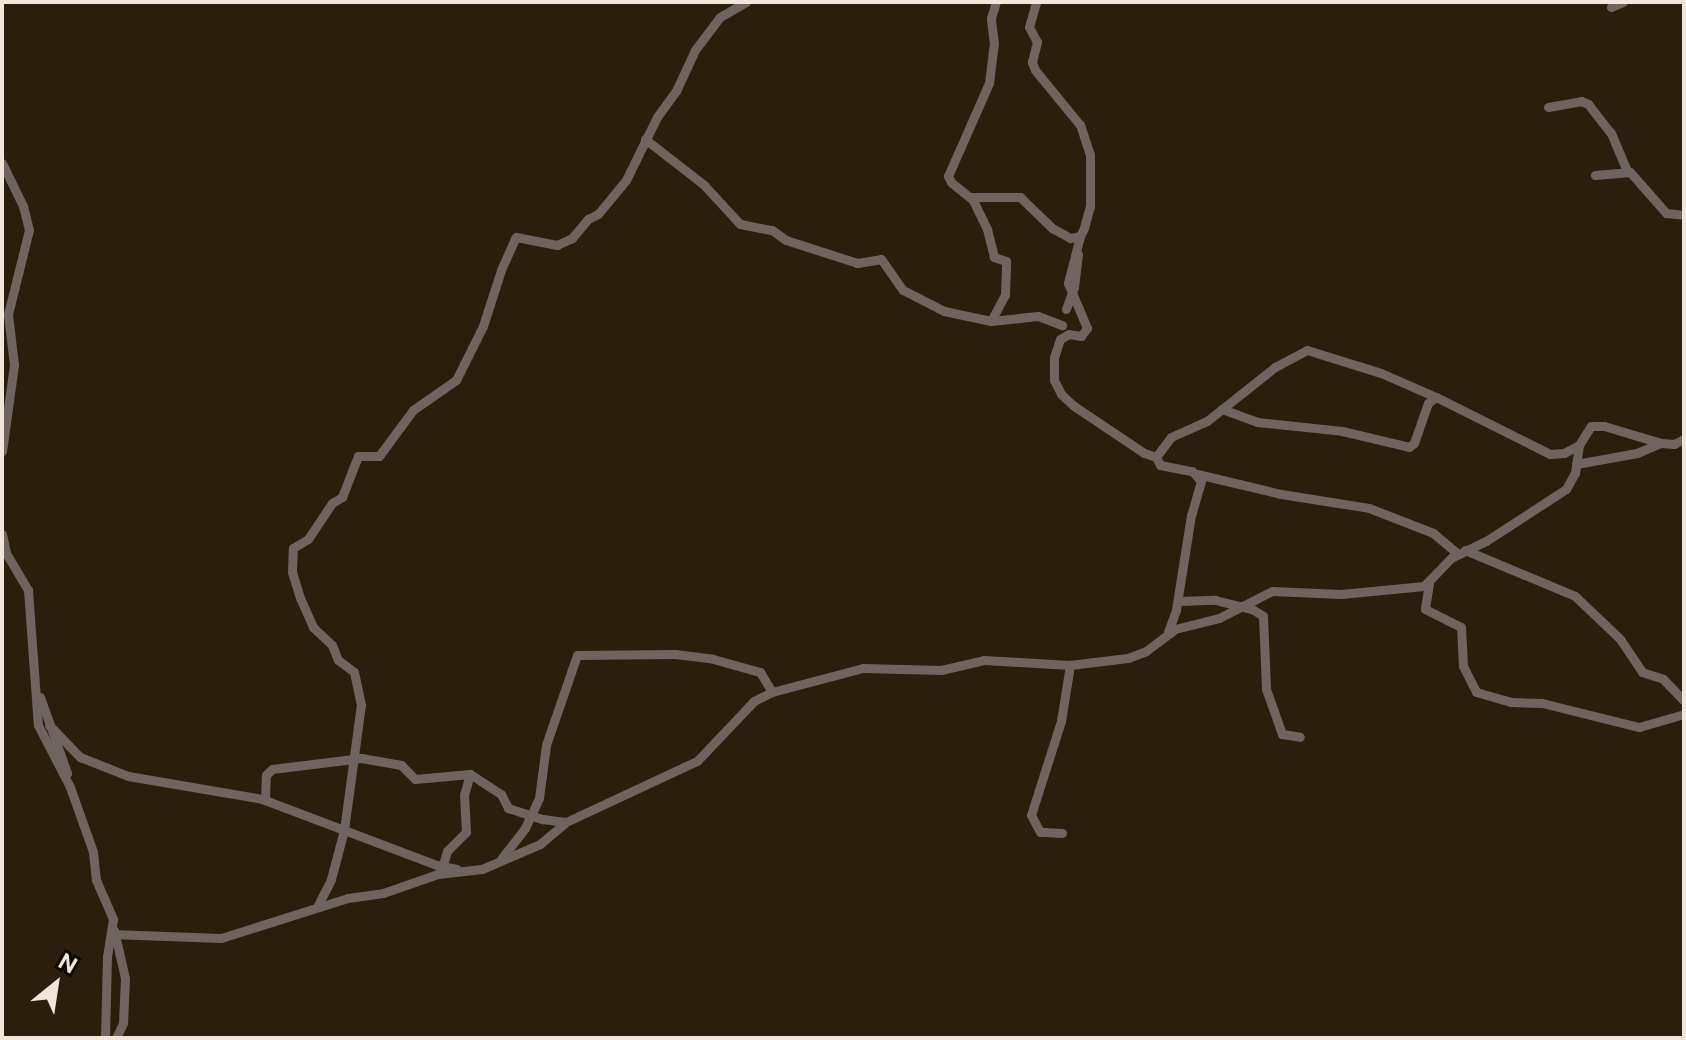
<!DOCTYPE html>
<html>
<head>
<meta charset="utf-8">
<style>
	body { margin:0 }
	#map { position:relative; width:1686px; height:1040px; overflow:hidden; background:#2b1e0c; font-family:"Public Sans",sans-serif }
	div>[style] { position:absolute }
	.minor>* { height:9px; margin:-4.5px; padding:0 4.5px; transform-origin:4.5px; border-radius:4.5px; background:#706461 }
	span { translate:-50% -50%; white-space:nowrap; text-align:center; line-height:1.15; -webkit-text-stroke:8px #0f0903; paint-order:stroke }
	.frame { position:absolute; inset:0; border:4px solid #f0e6db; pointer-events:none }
	.north { position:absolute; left:16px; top:944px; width:80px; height:80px; -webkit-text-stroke:6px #0f0903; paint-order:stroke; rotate:30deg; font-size:22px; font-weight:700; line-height:32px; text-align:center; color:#f0e6db }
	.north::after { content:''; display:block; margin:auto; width:28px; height:36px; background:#f0e6db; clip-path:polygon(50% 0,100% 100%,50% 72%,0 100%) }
</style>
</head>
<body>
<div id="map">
	<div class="minor">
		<div style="left:1611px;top:7px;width:13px;rotate:-23deg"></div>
		<div style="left:1548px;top:107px;width:34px;rotate:-10deg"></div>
		<div style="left:1581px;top:101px;width:8px;rotate:23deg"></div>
		<div style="left:1588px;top:104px;width:37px;rotate:52deg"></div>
		<div style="left:1611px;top:133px;width:41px;rotate:67.2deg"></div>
		<div style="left:645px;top:139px;width:75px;rotate:37.9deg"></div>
		<div style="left:704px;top:185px;width:53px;rotate:47.3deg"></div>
		<div style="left:740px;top:224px;width:33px;rotate:11deg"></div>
		<div style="left:772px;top:230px;width:17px;rotate:36deg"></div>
		<div style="left:786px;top:240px;width:75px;rotate:17.9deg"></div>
		<div style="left:857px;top:263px;width:24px;rotate:-9deg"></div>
		<div style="left:881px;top:259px;width:38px;rotate:55deg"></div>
		<div style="left:903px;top:290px;width:46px;rotate:27.1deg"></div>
		<div style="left:944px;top:311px;width:48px;rotate:12deg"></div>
		<div style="left:991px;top:321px;width:47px;rotate:-6.1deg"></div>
		<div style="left:1038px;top:316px;width:26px;rotate:21deg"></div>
		<div style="left:2px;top:163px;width:48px;rotate:64deg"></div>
		<div style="left:23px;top:206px;width:25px;rotate:76deg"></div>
		<div style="left:29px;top:230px;width:87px;rotate:104deg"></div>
		<div style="left:8px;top:314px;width:51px;rotate:83.3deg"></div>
		<div style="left:14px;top:365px;width:87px;rotate:97.9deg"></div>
		<div style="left:1595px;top:175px;width:35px;rotate:-5deg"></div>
		<div style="left:1630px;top:172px;width:55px;rotate:48.7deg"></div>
		<div style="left:1666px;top:213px;width:18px;rotate:6deg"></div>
		<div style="left:970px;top:197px;width:50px"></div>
		<div style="left:1020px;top:197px;width:45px;rotate:44.1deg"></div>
		<div style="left:1052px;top:228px;width:21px;rotate:29deg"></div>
		<div style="left:1070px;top:238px;width:10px;rotate:-11deg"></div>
		<div style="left:1080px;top:236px;width:9px;rotate:-63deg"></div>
		<div style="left:1084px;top:228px;width:23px;rotate:-75deg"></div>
		<div style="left:1090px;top:206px;width:51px;rotate:-90deg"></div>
		<div style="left:1090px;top:155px;width:32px;rotate:-108deg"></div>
		<div style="left:1080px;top:125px;width:71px;rotate:-129.3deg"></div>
		<div style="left:1035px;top:70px;width:9px;rotate:-111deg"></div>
		<div style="left:1032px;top:62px;width:21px;rotate:-76deg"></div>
		<div style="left:1037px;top:42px;width:17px;rotate:-118deg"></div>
		<div style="left:1029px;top:27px;width:26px;rotate:-74deg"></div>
		<div style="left:1080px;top:236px;width:49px;rotate:104.3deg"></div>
		<div style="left:1068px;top:283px;width:49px;rotate:67.1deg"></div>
		<div style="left:1087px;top:328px;width:10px;rotate:127deg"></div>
		<div style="left:1081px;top:336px;width:12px;rotate:-171deg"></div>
		<div style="left:1069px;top:334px;width:10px;rotate:151deg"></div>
		<div style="left:1060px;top:339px;width:19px;rotate:108deg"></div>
		<div style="left:1054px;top:357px;width:23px;rotate:90deg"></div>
		<div style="left:1054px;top:380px;width:16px;rotate:63deg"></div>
		<div style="left:1061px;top:394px;width:18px;rotate:43deg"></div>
		<div style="left:1074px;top:406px;width:84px;rotate:33.9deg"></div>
		<div style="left:1144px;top:453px;width:13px;rotate:18deg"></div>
		<div style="left:1156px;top:457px;width:25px;rotate:-53deg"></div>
		<div style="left:1171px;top:437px;width:39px;rotate:-24deg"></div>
		<div style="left:1207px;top:421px;width:87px;rotate:-38.5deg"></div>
		<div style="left:1275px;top:367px;width:36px;rotate:-28deg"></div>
		<div style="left:1307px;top:350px;width:77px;rotate:17.3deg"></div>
		<div style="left:1381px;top:373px;width:60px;rotate:23.6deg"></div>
		<div style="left:1066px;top:309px;width:23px;rotate:-70deg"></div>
		<div style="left:1074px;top:287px;width:33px;rotate:-83deg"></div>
		<div style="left:991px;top:321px;width:30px;rotate:-62deg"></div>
		<div style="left:1005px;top:295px;width:34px;rotate:-88deg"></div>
		<div style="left:1006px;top:261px;width:13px;rotate:-162deg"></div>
		<div style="left:994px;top:257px;width:29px;rotate:-104deg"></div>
		<div style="left:987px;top:229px;width:32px;rotate:-116deg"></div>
		<div style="left:973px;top:200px;width:28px;rotate:-141deg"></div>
		<div style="left:951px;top:182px;width:7px;rotate:-117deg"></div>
		<div style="left:948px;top:176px;width:102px;rotate:-66.2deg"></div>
		<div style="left:989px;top:83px;width:39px;rotate:-83deg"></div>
		<div style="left:994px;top:44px;width:26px;rotate:-97deg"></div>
		<div style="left:991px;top:18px;width:17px;rotate:-73deg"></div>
		<div style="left:1222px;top:409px;width:37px;rotate:20deg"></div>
		<div style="left:1257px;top:422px;width:85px;rotate:6deg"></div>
		<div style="left:1342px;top:431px;width:69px;rotate:13.4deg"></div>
		<div style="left:1409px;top:447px;width:6px;rotate:-39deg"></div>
		<div style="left:1414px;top:443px;width:42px;rotate:-70.7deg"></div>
		<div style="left:1428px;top:403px;width:10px;rotate:-37deg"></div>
		<div style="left:1436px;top:397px;width:127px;rotate:26.6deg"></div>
		<div style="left:1550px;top:454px;width:14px;rotate:-4deg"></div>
		<div style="left:1564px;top:453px;width:17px;rotate:-28deg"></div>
		<div style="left:1156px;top:457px;width:9px;rotate:63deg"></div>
		<div style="left:1160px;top:465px;width:33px;rotate:11deg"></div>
		<div style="left:1192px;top:471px;width:13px;rotate:48deg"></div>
		<div style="left:1201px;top:481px;width:35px;rotate:106deg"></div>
		<div style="left:1191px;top:515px;width:96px;rotate:99deg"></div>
		<div style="left:1176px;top:610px;width:23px;rotate:110deg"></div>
		<div style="left:1576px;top:464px;width:62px;rotate:-10.2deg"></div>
		<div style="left:1637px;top:453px;width:26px;rotate:-23deg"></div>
		<div style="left:1197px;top:474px;width:86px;rotate:13.4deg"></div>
		<div style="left:1281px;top:494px;width:89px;rotate:9deg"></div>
		<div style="left:1369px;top:508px;width:69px;rotate:21.3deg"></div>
		<div style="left:1433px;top:533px;width:33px;rotate:40deg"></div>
		<div style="left:2px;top:534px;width:19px;rotate:78deg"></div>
		<div style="left:6px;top:553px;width:43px;rotate:59.3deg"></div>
		<div style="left:28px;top:590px;width:135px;rotate:85.8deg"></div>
		<div style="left:38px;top:725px;width:70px;rotate:62.7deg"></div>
		<div style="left:70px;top:787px;width:69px;rotate:70.5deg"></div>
		<div style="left:93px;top:852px;width:28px;rotate:84deg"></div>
		<div style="left:96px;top:880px;width:43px;rotate:66.4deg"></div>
		<div style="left:113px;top:919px;width:37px;rotate:99deg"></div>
		<div style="left:107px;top:956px;width:82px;rotate:91.4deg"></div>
		<div style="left:1465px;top:550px;width:119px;rotate:22.7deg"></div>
		<div style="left:1575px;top:596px;width:62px;rotate:43.7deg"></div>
		<div style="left:1620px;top:639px;width:40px;rotate:56deg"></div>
		<div style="left:1642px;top:672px;width:22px;rotate:18deg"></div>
		<div style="left:1663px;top:679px;width:30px;rotate:46deg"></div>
		<div style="left:1429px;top:583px;width:26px;rotate:99deg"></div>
		<div style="left:1425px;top:609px;width:40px;rotate:26.6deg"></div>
		<div style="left:1461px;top:627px;width:39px;rotate:87deg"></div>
		<div style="left:1463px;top:666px;width:29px;rotate:63deg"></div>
		<div style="left:1476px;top:692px;width:36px;rotate:16deg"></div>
		<div style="left:1511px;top:702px;width:31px;rotate:2deg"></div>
		<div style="left:1542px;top:703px;width:100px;rotate:13.9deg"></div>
		<div style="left:1639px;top:727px;width:47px;rotate:-16.1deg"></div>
		<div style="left:1178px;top:601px;width:37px;rotate:-2deg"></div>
		<div style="left:1215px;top:600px;width:38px;rotate:14deg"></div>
		<div style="left:1252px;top:609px;width:13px;rotate:32deg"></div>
		<div style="left:1263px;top:616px;width:73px;rotate:87.6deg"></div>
		<div style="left:1266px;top:689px;width:48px;rotate:70.4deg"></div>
		<div style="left:1282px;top:734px;width:18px;rotate:9deg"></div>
		<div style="left:40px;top:697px;width:81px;rotate:70.4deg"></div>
		<div style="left:49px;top:725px;width:45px;rotate:45.9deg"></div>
		<div style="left:80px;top:757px;width:52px;rotate:21.6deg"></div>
		<div style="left:128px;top:776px;width:136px;rotate:9.7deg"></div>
		<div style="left:262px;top:799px;width:187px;rotate:20.7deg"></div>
		<div style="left:437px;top:865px;width:20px;rotate:11deg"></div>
		<div style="left:265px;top:800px;width:25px;rotate:-88deg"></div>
		<div style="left:266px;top:775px;width:8px;rotate:-45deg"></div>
		<div style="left:272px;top:769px;width:90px;rotate:-7deg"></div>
		<div style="left:361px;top:758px;width:41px;rotate:9.9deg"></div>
		<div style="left:401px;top:765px;width:20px;rotate:45deg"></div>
		<div style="left:415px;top:779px;width:55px;rotate:-5.2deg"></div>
		<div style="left:470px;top:774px;width:37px;rotate:33deg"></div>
		<div style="left:501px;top:794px;width:16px;rotate:63deg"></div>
		<div style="left:508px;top:808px;width:36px;rotate:18deg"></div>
		<div style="left:542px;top:819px;width:24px;rotate:7deg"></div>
		<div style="left:1062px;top:833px;width:22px;rotate:-177deg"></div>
		<div style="left:1040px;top:832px;width:19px;rotate:-118deg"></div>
		<div style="left:1031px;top:815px;width:99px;rotate:-72.3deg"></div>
		<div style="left:1061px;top:721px;width:57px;rotate:-80.9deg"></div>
		<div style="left:501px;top:859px;width:39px;rotate:-52deg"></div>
		<div style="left:525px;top:828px;width:33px;rotate:-65deg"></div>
		<div style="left:539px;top:798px;width:53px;rotate:-82.5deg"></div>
		<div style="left:546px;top:745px;width:95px;rotate:-71deg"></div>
		<div style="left:577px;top:655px;width:98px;rotate:-0.6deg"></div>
		<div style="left:675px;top:654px;width:38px;rotate:7deg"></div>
		<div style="left:713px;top:659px;width:49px;rotate:15.5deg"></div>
		<div style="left:760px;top:672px;width:23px;rotate:59deg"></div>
		<div style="left:441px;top:871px;width:21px;rotate:-73deg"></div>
		<div style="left:447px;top:851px;width:27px;rotate:-45deg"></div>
		<div style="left:466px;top:832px;width:37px;rotate:-93deg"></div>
		<div style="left:464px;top:795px;width:22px;rotate:-74deg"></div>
		<div style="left:317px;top:907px;width:31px;rotate:-63deg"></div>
		<div style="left:331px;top:879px;width:51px;rotate:-75.1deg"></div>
		<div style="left:344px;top:830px;width:126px;rotate:-82.3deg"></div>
		<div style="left:361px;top:705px;width:34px;rotate:-102deg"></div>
		<div style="left:354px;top:672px;width:20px;rotate:-143deg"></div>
		<div style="left:338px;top:660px;width:16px;rotate:-112deg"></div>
		<div style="left:332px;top:645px;width:26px;rotate:-137deg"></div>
		<div style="left:313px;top:627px;width:32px;rotate:-114deg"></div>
		<div style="left:300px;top:598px;width:27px;rotate:-107deg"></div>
		<div style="left:292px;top:572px;width:24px;rotate:-88deg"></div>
		<div style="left:293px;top:548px;width:17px;rotate:-31deg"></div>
		<div style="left:308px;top:539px;width:43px;rotate:-56.3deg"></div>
		<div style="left:332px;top:503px;width:12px;rotate:-31deg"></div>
		<div style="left:342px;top:497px;width:44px;rotate:-68.7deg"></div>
		<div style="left:358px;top:456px;width:21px"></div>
		<div style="left:379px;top:456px;width:57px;rotate:-53.5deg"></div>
		<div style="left:413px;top:410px;width:52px;rotate:-34.9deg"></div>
		<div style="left:456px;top:380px;width:60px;rotate:-63.4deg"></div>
		<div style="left:483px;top:326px;width:59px;rotate:-72.2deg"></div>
		<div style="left:501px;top:270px;width:36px;rotate:-66deg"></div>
		<div style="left:516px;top:237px;width:42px;rotate:11deg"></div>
		<div style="left:557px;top:245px;width:17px;rotate:-25deg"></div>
		<div style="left:572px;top:238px;width:25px;rotate:-50deg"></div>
		<div style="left:588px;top:219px;width:11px;rotate:-27deg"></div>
		<div style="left:598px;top:214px;width:44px;rotate:-50.5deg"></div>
		<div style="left:626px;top:180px;width:70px;rotate:-63.8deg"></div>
		<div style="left:657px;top:117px;width:32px;rotate:-54deg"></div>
		<div style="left:676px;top:91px;width:45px;rotate:-65.1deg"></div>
		<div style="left:695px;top:50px;width:41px;rotate:-52.9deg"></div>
		<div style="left:720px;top:17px;width:30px;rotate:-30deg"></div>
		<div style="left:114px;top:930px;width:49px;rotate:77.1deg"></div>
		<div style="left:125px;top:978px;width:45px;rotate:92.5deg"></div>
		<div style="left:123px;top:1023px;width:17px;rotate:115deg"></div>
		<div style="left:111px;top:934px;width:110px;rotate:2.1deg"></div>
		<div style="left:221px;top:938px;width:133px;rotate:-17.5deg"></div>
		<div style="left:348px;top:898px;width:35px;rotate:-8deg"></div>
		<div style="left:383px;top:893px;width:58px;rotate:-19.1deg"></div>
		<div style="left:438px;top:874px;width:44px;rotate:-6.5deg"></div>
		<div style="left:482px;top:869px;width:63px;rotate:-23.3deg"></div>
		<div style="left:540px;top:844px;width:34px;rotate:-40deg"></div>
		<div style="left:566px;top:822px;width:145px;rotate:-25deg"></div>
		<div style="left:697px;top:761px;width:83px;rotate:-46.5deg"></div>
		<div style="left:754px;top:701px;width:20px;rotate:-27deg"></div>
		<div style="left:772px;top:692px;width:94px;rotate:-14.8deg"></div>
		<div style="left:863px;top:668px;width:78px;rotate:1.5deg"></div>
		<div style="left:941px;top:670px;width:44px;rotate:-13.1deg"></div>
		<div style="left:984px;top:660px;width:86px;rotate:3.3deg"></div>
		<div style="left:1070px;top:665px;width:58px;rotate:-6.9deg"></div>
		<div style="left:1128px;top:658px;width:19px;rotate:-21deg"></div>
		<div style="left:1146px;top:651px;width:36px;rotate:-37deg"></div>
		<div style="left:1175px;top:629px;width:45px;rotate:-14deg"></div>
		<div style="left:1219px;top:618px;width:59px;rotate:-27deg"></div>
		<div style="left:1272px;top:591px;width:69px;rotate:2.5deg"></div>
		<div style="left:1341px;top:594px;width:83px;rotate:-5.5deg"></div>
		<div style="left:1424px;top:586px;width:39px;rotate:-46deg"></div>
		<div style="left:1451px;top:558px;width:39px;rotate:-26deg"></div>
		<div style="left:1486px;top:541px;width:95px;rotate:-33deg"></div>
		<div style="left:1566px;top:489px;width:18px;rotate:-61deg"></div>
		<div style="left:1575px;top:473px;width:28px;rotate:-82deg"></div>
		<div style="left:1579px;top:445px;width:22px;rotate:-58deg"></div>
		<div style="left:1591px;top:426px;width:13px"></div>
		<div style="left:1604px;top:426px;width:59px;rotate:16.6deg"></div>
		<div style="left:1661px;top:443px;width:13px;rotate:4deg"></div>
		<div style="left:1674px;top:444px;width:11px;rotate:-27deg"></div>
	</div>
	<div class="frame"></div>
	<div class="north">N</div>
</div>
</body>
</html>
